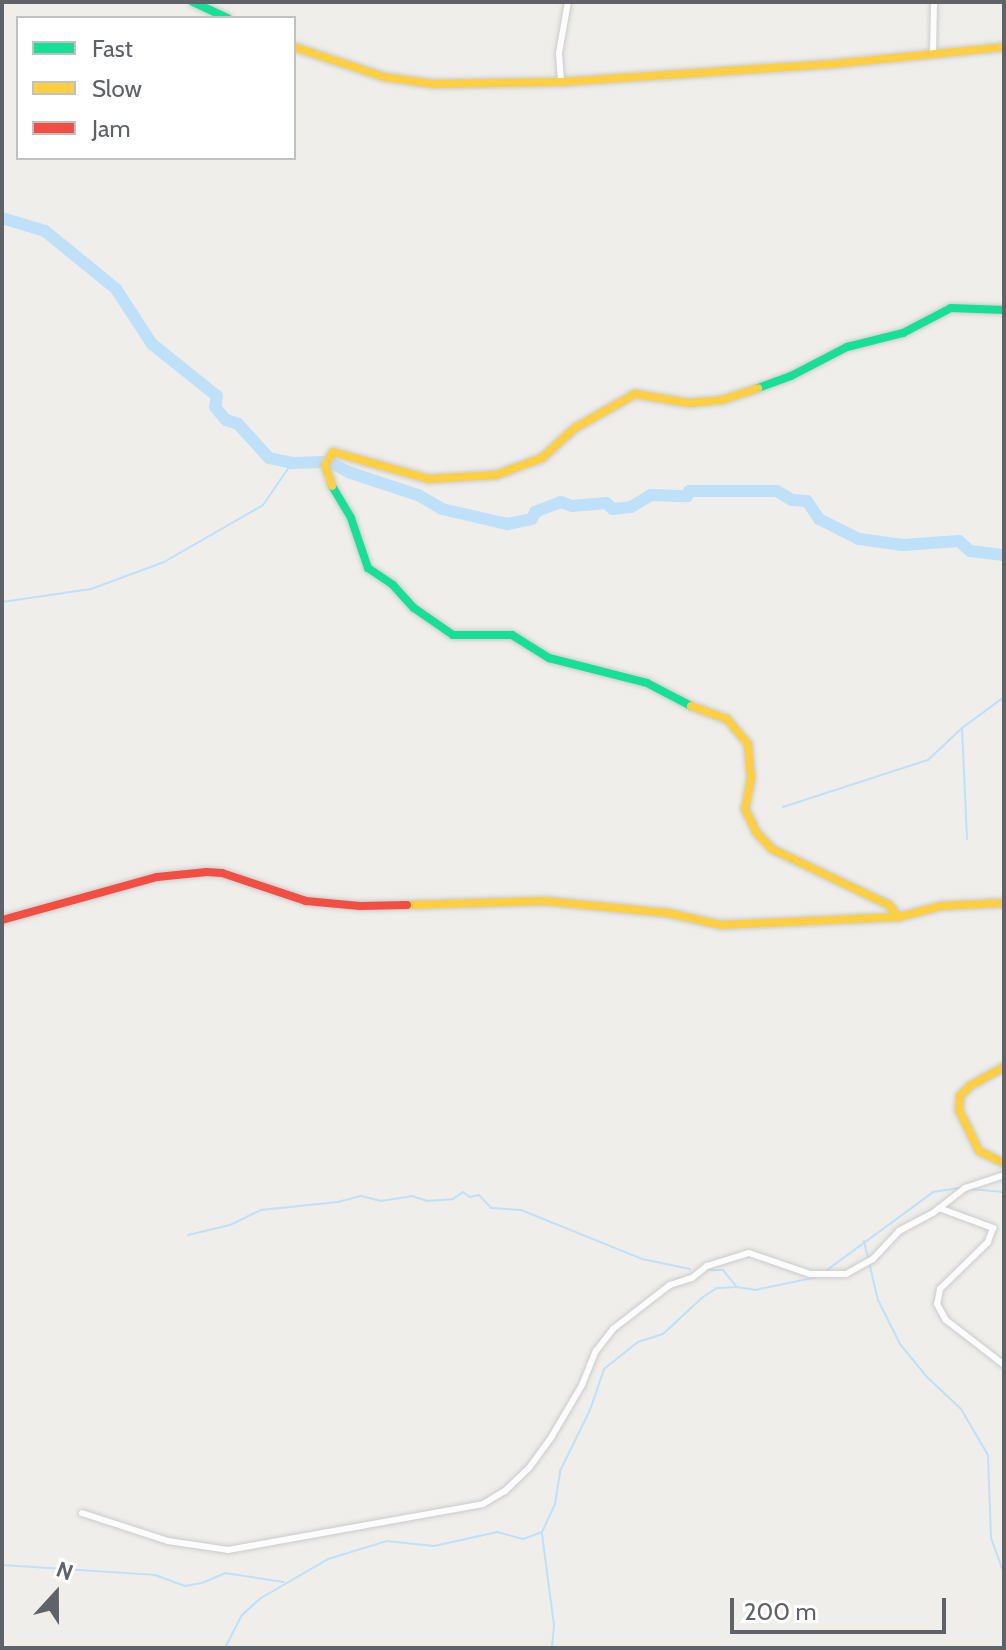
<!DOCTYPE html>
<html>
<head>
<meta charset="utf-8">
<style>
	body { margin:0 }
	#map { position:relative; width:1006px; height:1650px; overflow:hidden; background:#efeeea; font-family:Cabin,sans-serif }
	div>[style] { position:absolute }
	.stream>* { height:2px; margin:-1px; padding:0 1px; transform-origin:1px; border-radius:1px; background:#bfe0f9 }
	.river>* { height:12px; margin:-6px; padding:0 6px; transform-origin:6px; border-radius:6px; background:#bfe0f9 }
	.roads { filter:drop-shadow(0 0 2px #cbcccc) drop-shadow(0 0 2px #cbcccc) }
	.street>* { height:6px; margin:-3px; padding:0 3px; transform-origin:3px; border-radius:3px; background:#fdfcfc }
	.fast>* { height:8px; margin:-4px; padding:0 4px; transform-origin:4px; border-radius:4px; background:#16e098 }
	.slow>* { height:8px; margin:-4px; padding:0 4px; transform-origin:4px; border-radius:4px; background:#ffcf43 }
	.jam>* { height:8px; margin:-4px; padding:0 4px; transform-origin:4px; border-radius:4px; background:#f24e42 }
	span { translate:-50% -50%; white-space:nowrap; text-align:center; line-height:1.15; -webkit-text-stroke:7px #fff; paint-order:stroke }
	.frame { position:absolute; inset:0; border:4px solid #5f6368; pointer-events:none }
	.legend { position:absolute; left:16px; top:16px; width:280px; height:144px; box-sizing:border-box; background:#fff; border:2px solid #bfc1c3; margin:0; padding:10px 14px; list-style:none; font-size:24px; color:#5f6368 }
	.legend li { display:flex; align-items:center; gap:16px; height:40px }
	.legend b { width:40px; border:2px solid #bfc1c3 }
	.north { position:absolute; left:16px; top:1554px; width:80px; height:80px; -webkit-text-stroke:6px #fff; paint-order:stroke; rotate:21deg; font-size:22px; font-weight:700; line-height:32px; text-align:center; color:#5f6368 }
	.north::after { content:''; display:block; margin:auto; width:28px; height:36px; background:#5f6368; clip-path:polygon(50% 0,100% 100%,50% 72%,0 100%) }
	.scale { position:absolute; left:730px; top:1598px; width:216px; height:36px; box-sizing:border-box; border:4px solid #5f6368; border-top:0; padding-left:10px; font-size:24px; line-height:28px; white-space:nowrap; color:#5f6368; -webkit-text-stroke:6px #fff; paint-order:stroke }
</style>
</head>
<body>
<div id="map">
	<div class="stream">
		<div style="left:2px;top:602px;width:90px;rotate:-8.3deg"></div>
		<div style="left:91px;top:589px;width:78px;rotate:-20.3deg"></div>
		<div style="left:164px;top:562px;width:114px;rotate:-29.9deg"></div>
		<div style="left:263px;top:505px;width:51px;rotate:-55.4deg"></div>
		<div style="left:962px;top:728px;width:111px;rotate:87.4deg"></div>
		<div style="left:783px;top:807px;width:152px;rotate:-18deg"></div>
		<div style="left:928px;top:760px;width:47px;rotate:-43.3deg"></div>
		<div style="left:962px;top:728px;width:52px;rotate:-36.4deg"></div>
		<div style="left:970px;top:1189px;width:34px;rotate:5deg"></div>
		<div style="left:188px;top:1235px;width:43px;rotate:-13.4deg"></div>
		<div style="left:230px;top:1225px;width:34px;rotate:-26deg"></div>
		<div style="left:261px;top:1210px;width:77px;rotate:-5.9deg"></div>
		<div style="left:338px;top:1202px;width:24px;rotate:-15deg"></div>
		<div style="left:361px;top:1196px;width:21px;rotate:14deg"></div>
		<div style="left:381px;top:1201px;width:31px;rotate:-9deg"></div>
		<div style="left:412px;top:1196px;width:16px;rotate:18deg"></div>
		<div style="left:427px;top:1201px;width:26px;rotate:-4deg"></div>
		<div style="left:453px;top:1199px;width:12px;rotate:-35deg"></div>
		<div style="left:463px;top:1192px;width:9px;rotate:36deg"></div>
		<div style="left:470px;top:1197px;width:9px;rotate:-13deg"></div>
		<div style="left:479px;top:1195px;width:18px;rotate:47deg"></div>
		<div style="left:491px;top:1208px;width:30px;rotate:4deg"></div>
		<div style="left:521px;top:1210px;width:131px;rotate:22deg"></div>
		<div style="left:642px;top:1259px;width:49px;rotate:11.8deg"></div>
		<div style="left:864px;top:1241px;width:61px;rotate:76.7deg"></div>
		<div style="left:878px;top:1300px;width:49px;rotate:63.4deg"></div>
		<div style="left:900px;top:1344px;width:43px;rotate:50.7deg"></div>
		<div style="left:927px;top:1377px;width:47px;rotate:43.3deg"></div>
		<div style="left:961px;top:1409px;width:53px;rotate:59.6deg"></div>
		<div style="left:988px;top:1455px;width:83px;rotate:87.9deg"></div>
		<div style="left:991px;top:1538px;width:37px;rotate:70deg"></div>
		<div style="left:705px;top:1270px;width:18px"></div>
		<div style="left:723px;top:1270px;width:22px;rotate:51deg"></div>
		<div style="left:737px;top:1287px;width:18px;rotate:9deg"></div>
		<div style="left:755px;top:1290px;width:63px;rotate:-11.8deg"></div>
		<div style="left:827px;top:1270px;width:132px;rotate:-36.3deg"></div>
		<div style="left:933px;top:1192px;width:26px;rotate:-9deg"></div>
		<div style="left:542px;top:1534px;width:92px;rotate:82.5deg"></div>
		<div style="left:554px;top:1625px;width:23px;rotate:95deg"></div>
		<div style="left:2px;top:1565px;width:153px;rotate:3.7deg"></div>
		<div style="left:155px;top:1575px;width:32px;rotate:20deg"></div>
		<div style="left:185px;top:1586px;width:17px;rotate:-10deg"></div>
		<div style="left:202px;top:1583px;width:25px;rotate:-23deg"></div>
		<div style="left:225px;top:1573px;width:59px;rotate:8.8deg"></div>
		<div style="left:225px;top:1648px;width:37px;rotate:-63deg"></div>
		<div style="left:242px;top:1615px;width:25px;rotate:-42deg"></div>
		<div style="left:261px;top:1598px;width:78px;rotate:-30.2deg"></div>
		<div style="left:328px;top:1559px;width:62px;rotate:-17deg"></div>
		<div style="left:387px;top:1541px;width:47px;rotate:6.1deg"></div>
		<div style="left:434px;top:1546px;width:65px;rotate:-12.5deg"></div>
		<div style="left:497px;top:1532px;width:27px;rotate:15deg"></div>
		<div style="left:523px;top:1539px;width:20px;rotate:-20deg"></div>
		<div style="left:542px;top:1532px;width:31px;rotate:-65deg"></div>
		<div style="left:555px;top:1504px;width:33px;rotate:-81deg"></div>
		<div style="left:560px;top:1471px;width:68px;rotate:-63.8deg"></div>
		<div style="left:590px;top:1410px;width:43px;rotate:-71.1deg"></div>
		<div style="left:604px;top:1369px;width:43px;rotate:-38.5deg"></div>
		<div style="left:638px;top:1342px;width:26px;rotate:-18deg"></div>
		<div style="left:663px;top:1334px;width:54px;rotate:-42.8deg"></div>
		<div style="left:703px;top:1297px;width:17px;rotate:-33deg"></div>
		<div style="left:717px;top:1288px;width:20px;rotate:-3deg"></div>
	</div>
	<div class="river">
		<div style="left:2px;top:218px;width:45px;rotate:16.8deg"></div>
		<div style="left:45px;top:231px;width:92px;rotate:39.2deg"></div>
		<div style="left:116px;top:289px;width:66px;rotate:56.8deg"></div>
		<div style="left:152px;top:344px;width:83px;rotate:38.7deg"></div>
		<div style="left:217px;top:396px;width:11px;rotate:100deg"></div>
		<div style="left:215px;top:407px;width:17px;rotate:50deg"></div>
		<div style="left:226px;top:420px;width:13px;rotate:18deg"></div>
		<div style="left:238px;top:424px;width:46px;rotate:47.6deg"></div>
		<div style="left:269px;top:458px;width:24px;rotate:12deg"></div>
		<div style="left:292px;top:463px;width:31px;rotate:-2deg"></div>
		<div style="left:331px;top:463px;width:22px;rotate:27deg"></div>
		<div style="left:351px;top:473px;width:71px;rotate:18.2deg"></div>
		<div style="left:418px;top:495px;width:28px;rotate:30deg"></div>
		<div style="left:442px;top:509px;width:67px;rotate:13deg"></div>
		<div style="left:507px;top:524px;width:25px;rotate:-11deg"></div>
		<div style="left:532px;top:519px;width:8px;rotate:-67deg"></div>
		<div style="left:535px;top:512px;width:28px;rotate:-21deg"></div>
		<div style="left:561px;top:502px;width:12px;rotate:20deg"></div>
		<div style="left:572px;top:506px;width:34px;rotate:-5deg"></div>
		<div style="left:606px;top:503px;width:9px;rotate:41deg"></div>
		<div style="left:613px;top:509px;width:18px;rotate:-6deg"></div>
		<div style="left:631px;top:507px;width:23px;rotate:-31deg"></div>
		<div style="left:651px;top:495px;width:36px;rotate:2deg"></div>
		<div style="left:687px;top:496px;width:5px;rotate:-68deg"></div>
		<div style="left:689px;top:491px;width:88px"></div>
		<div style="left:777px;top:491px;width:17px;rotate:31deg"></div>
		<div style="left:792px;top:500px;width:15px;rotate:4deg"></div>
		<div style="left:807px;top:501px;width:22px;rotate:56deg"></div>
		<div style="left:819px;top:519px;width:45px;rotate:26.6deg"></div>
		<div style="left:859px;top:539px;width:44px;rotate:7.8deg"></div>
		<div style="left:903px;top:545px;width:56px;rotate:-4.1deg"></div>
		<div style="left:959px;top:541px;width:15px;rotate:42deg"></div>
		<div style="left:970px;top:551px;width:34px;rotate:7deg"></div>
	</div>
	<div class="roads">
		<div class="street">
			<div style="left:933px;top:54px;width:52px;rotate:-88.9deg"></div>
			<div style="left:561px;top:82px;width:29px;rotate:-94deg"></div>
			<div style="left:559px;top:53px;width:52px;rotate:-80deg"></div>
			<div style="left:939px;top:1208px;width:58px;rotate:20.3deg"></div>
			<div style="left:993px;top:1228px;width:15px;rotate:110deg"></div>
			<div style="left:988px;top:1242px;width:67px;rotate:135.6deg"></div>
			<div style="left:940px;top:1289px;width:15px;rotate:101deg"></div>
			<div style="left:937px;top:1304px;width:18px;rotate:61deg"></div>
			<div style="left:946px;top:1320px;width:73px;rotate:37.8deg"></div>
			<div style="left:82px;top:1513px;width:90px;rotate:18deg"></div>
			<div style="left:168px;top:1541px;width:61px;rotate:8.5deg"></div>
			<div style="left:228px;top:1550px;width:259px;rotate:-10.2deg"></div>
			<div style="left:483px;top:1504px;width:26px;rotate:-31deg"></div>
			<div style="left:505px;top:1491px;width:33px;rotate:-44deg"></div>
			<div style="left:529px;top:1468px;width:39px;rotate:-54deg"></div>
			<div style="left:552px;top:1436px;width:59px;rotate:-59.5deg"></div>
			<div style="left:582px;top:1385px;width:37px;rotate:-68deg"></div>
			<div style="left:596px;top:1351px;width:28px;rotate:-52deg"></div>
			<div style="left:613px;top:1329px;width:72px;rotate:-37.7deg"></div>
			<div style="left:670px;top:1285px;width:23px;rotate:-18deg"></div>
			<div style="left:692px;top:1278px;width:19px;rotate:-39deg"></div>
			<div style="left:707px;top:1266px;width:44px;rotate:-17.2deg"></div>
			<div style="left:749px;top:1253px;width:65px;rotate:19deg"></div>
			<div style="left:810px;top:1274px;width:36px"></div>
			<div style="left:846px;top:1274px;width:31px;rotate:-29deg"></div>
			<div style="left:873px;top:1259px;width:38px;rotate:-47deg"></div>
			<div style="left:899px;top:1231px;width:38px;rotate:-28deg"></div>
			<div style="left:933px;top:1213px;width:41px;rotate:-38deg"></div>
			<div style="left:965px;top:1188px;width:41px;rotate:-18.4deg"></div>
		</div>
		<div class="fast">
			<div style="left:193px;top:2px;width:38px;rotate:25deg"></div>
			<div style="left:758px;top:388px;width:35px;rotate:-20deg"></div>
			<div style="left:791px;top:376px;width:63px;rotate:-27.4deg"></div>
			<div style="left:847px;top:347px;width:58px;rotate:-14deg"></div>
			<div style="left:903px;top:333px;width:54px;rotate:-27.5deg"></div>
			<div style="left:951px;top:308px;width:53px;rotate:2.2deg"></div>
			<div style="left:332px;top:486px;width:37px;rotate:59deg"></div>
			<div style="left:351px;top:518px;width:53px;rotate:71.2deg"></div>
			<div style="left:368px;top:568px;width:30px;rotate:34deg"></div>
			<div style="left:393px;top:585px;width:31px;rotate:48deg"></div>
			<div style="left:414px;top:608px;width:47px;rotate:34.7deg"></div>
			<div style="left:453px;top:635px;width:59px"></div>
			<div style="left:512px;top:635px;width:44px;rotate:31.9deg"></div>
			<div style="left:549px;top:658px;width:101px;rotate:14.3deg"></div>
			<div style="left:647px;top:683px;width:50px;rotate:27.6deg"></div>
		</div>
		<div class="slow">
			<div style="left:294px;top:47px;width:95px;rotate:18.4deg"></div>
			<div style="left:384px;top:77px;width:49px;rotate:8.1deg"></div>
			<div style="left:433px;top:84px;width:128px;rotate:-0.9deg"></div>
			<div style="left:561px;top:82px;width:272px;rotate:-3.8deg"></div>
			<div style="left:832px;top:64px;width:173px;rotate:-5.6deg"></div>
			<div style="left:332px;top:486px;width:22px;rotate:-108deg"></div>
			<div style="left:325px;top:465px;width:15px;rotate:-58deg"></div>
			<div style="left:333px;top:452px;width:100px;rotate:15.7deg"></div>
			<div style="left:429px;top:479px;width:67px;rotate:-3.4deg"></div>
			<div style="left:496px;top:475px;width:49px;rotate:-20.3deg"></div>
			<div style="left:542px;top:458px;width:45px;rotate:-42.3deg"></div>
			<div style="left:575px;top:428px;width:69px;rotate:-29.5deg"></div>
			<div style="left:635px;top:394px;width:55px;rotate:9.5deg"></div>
			<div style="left:689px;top:403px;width:33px;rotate:-5deg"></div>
			<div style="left:722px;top:400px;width:38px;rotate:-18deg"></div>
			<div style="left:691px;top:706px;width:38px;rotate:20deg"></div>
			<div style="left:727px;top:719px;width:33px;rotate:50deg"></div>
			<div style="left:748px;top:744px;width:35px;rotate:85deg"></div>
			<div style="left:751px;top:779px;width:31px;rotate:101deg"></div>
			<div style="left:745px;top:809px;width:25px;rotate:64deg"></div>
			<div style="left:756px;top:832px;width:23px;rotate:47deg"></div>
			<div style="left:772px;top:849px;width:130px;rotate:25.6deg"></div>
			<div style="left:889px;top:905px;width:16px;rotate:50deg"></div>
			<div style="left:407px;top:905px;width:137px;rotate:-1.7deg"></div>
			<div style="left:544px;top:901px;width:125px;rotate:5.5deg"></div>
			<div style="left:668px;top:913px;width:54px;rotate:12.8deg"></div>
			<div style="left:721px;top:925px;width:178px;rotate:-2.6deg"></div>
			<div style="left:899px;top:917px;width:43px;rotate:-14.7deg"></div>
			<div style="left:941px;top:906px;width:63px;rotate:-2.7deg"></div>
			<div style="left:1004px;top:1067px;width:39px;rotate:151deg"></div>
			<div style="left:970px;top:1086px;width:14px;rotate:135deg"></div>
			<div style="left:960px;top:1096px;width:14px;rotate:94deg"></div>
			<div style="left:959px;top:1110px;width:46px;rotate:64deg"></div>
			<div style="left:979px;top:1151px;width:28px;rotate:26deg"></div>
		</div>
		<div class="jam">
			<div style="left:2px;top:920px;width:161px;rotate:-15.5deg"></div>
			<div style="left:157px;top:877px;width:50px;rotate:-5.7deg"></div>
			<div style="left:207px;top:872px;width:15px;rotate:4deg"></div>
			<div style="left:222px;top:873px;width:89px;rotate:18.4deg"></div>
			<div style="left:306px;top:901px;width:54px;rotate:5.3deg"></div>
			<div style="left:360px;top:906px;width:47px;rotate:-1.2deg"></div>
		</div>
	</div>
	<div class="frame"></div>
	<ul class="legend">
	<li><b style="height:10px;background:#16e098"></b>Fast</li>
	<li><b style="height:10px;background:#ffcf43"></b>Slow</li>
	<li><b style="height:10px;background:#f24e42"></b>Jam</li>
	</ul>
	<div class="north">N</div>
	<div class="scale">200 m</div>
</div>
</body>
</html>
